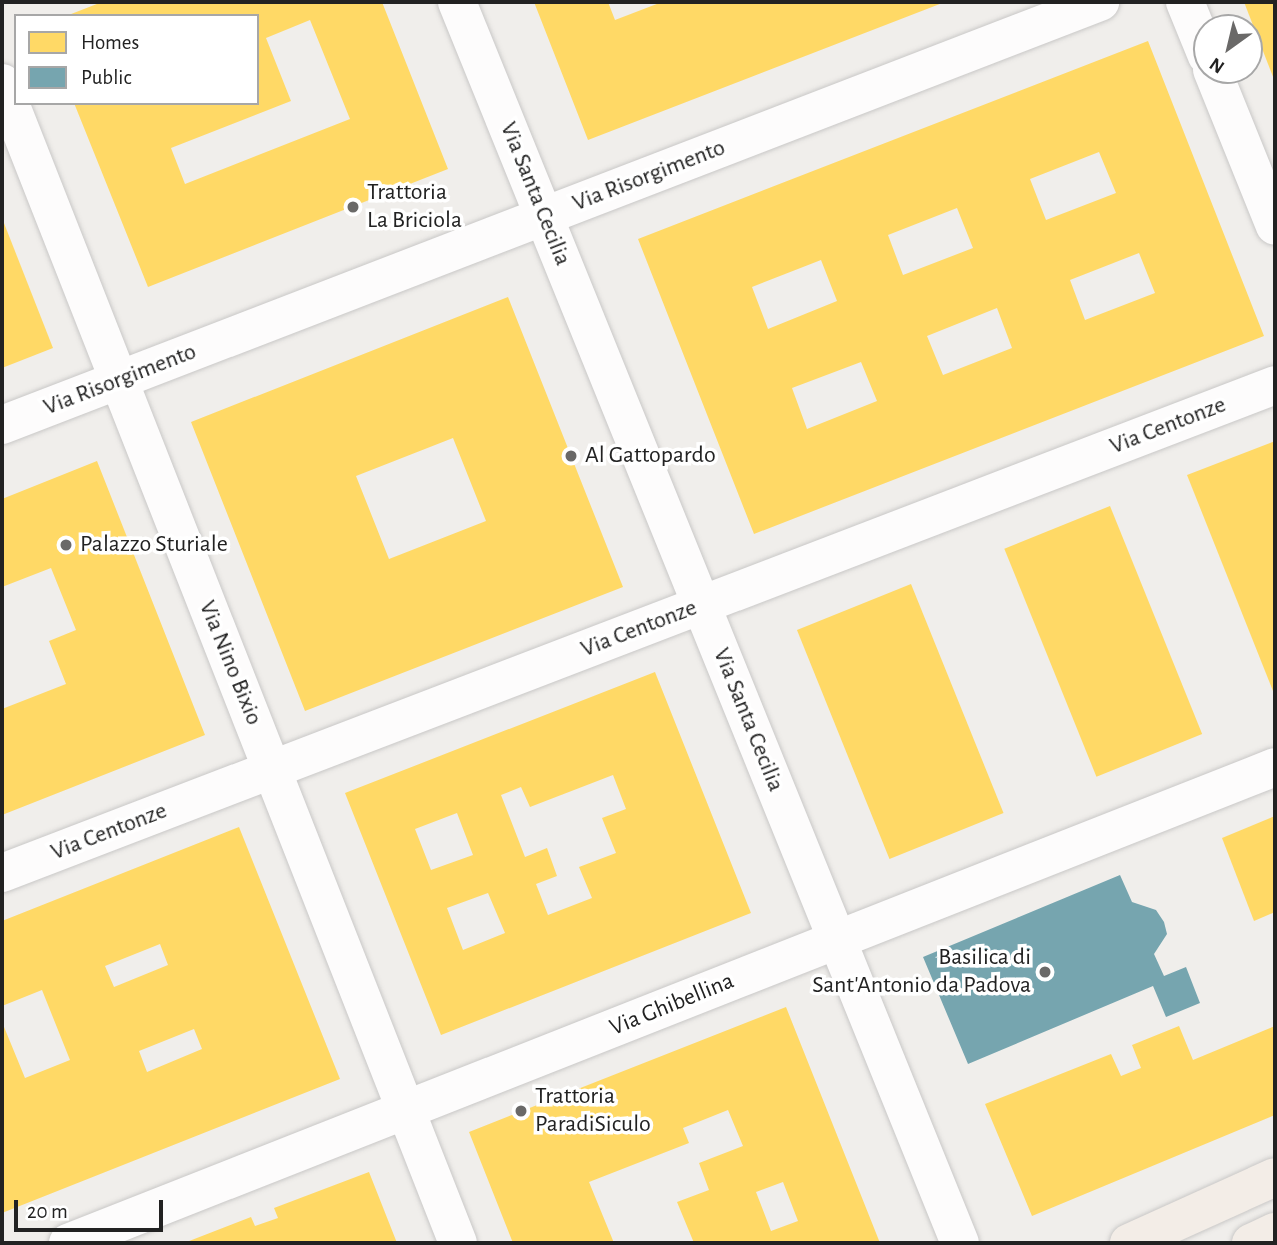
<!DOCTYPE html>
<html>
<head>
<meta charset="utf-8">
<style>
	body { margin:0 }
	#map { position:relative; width:1277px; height:1245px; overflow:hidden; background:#f0eeeb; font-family:"Alegreya Sans",sans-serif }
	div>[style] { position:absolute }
	.homes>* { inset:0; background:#ffd966; transform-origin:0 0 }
	.public>* { inset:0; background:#76a5af }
	.roads { filter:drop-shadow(0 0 2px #c9c8c7) drop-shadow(0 0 2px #c9c8c7) }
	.minor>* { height:38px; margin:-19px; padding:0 19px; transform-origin:19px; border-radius:19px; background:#fdfcfc }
	.major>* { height:38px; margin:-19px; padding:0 19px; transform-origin:19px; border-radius:19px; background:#f3ede7 }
	.dots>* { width:19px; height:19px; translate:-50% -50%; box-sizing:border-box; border:4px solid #fff; border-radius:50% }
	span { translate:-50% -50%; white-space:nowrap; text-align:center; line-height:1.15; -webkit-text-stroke:7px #fff; paint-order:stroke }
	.street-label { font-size:24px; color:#222 }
	.poi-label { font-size:24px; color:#222 }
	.left { translate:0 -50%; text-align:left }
	.right { translate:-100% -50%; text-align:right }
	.frame { position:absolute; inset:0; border:4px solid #222; pointer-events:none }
	.legend { position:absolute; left:14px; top:14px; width:245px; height:91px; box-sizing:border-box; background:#fff; border:2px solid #a7a7a7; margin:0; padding:9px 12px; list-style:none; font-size:21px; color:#222 }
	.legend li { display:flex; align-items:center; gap:14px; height:35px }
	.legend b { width:35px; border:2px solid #a7a7a7 }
	.north { position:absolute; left:1193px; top:14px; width:70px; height:70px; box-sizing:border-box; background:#fff; border:2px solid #a7a7a7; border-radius:50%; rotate:214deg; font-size:19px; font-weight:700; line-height:28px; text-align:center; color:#222 }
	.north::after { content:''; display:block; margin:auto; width:24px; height:32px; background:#6a6968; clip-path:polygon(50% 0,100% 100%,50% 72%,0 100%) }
	.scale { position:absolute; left:14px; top:1200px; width:149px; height:32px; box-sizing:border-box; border:4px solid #222; border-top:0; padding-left:9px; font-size:21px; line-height:24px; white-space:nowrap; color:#222; -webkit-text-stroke:5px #fff; paint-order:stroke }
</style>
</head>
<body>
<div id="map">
	<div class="homes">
		<div style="clip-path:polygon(evenodd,102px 2px,382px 2px,448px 169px,148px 287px,74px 103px,257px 103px,257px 16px,66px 16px,102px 2px,310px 20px,350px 119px,185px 184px,171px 148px,291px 101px,266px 38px,310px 20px)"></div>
		<div style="clip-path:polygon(534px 2px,608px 2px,615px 20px,662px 2px,945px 2px,588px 140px)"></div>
		<div style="clip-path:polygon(1244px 2px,1275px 2px,1275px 82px)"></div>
		<div style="clip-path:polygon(evenodd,1148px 41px,1264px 336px,754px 534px,638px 239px,1148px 41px,1099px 152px,1116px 193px,1046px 220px,1030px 179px,1099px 152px,1148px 41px,957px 208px,973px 248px,903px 275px,888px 235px,957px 208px,1148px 41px,1139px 253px,1155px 293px,1085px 320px,1070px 280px,1139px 253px,1148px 41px,821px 260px,837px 301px,768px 329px,752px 287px,821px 260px,1148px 41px,997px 308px,1012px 348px,943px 375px,927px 336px,997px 308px,1148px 41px,861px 362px,877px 401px,807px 429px,792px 388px,861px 362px)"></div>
		<div style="clip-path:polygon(2px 218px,53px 348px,2px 368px)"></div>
		<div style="clip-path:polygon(evenodd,508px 297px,623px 587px,305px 711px,191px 422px,508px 297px,453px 438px,486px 521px,389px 559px,356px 476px,453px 438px)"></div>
		<div style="clip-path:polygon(1275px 441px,1275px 696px,1187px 475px)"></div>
		<div style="clip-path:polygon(97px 461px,205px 735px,2px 815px,2px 709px,66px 684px,49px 641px,76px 630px,51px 568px,2px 587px,2px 499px)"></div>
		<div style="left:1110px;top:506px;width:246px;height:114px;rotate:68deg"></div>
		<div style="left:911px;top:584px;width:247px;height:123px;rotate:68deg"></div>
		<div style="clip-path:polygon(evenodd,655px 672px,751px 913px,441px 1035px,345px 793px,655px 672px,613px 775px,626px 809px,602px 818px,616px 853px,579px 867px,592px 898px,548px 915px,536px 884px,557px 876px,547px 848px,525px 857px,501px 795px,521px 787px,530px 807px,613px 775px,655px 672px,457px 813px,473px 855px,431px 870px,415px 829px,457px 813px,655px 672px,488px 893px,505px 933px,463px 950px,447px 908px,488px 893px)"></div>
		<div style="clip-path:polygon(1275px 816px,1275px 912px,1254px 921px,1222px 838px)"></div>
		<div style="clip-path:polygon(evenodd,239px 827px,340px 1079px,2px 1213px,2px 1022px,25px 1078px,70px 1060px,42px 990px,2px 1006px,2px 921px,239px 827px,160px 944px,168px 965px,114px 987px,105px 966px,160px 944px,239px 827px,194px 1029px,202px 1049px,147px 1072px,139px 1051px,194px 1029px)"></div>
		<div style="clip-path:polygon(evenodd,786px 1007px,880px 1243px,694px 1243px,677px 1202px,709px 1190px,699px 1163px,743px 1146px,728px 1110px,683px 1128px,689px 1143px,589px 1182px,614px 1243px,513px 1243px,469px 1132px,786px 1007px,783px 1182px,798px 1221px,771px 1231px,756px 1192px,783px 1182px)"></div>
		<div style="clip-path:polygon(1179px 1026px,1193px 1060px,1275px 1026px,1275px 1115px,1032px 1216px,985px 1104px,1111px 1054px,1121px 1076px,1141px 1068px,1132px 1045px)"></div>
		<div style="clip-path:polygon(369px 1172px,397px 1243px,184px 1243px,251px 1217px,255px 1226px,278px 1218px,274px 1208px)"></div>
	</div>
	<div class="public">
		<div style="clip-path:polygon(1120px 875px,1132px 902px,1156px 910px,1164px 922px,1167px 934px,1154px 954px,1164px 976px,1186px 967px,1200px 1003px,1166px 1017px,1153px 986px,968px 1064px,923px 957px)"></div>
	</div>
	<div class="roads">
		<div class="minor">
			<div style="left:457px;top:2px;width:1339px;rotate:67.94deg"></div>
			<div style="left:1185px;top:2px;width:58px;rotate:67.8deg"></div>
			<div style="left:1212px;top:70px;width:168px;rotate:68deg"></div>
			<div style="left:2px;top:83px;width:1246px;rotate:68.54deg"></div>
			<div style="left:2px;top:425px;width:1177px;rotate:-21.07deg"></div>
			<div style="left:2px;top:873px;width:1363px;rotate:-20.97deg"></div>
			<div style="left:68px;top:1243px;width:1297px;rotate:-21.52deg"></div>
		</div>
		<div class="major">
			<div style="left:1129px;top:1243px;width:160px;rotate:-24.3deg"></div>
			<div style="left:1251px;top:1243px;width:26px;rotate:-25deg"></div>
		</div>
	</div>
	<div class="dots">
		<div style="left:353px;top:207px;background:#6a6968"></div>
		<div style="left:571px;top:456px;background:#6a6968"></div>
		<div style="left:66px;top:545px;background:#6a6968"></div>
		<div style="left:1045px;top:972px;background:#6a6968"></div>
		<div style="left:521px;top:1111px;background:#6a6968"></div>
	</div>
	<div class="street-label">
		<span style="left:649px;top:176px;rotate:-21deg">Via Risorgimento</span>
		<span style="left:535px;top:194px;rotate:68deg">Via Santa Cecilia</span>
		<span style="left:120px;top:380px;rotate:-21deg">Via Risorgimento</span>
		<span style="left:1168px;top:426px;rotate:-21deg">Via Centonze</span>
		<span style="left:639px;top:629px;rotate:-21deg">Via Centonze</span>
		<span style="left:230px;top:663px;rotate:68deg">Via Nino Bixio</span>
		<span style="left:748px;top:720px;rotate:68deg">Via Santa Cecilia</span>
		<span style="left:109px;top:832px;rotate:-21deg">Via Centonze</span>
		<span style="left:672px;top:1005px;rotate:-22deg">Via Ghibellina</span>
	</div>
	<div class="poi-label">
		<span class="left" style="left:367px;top:207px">Trattoria<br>La Briciola</span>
		<span class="left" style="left:585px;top:456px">Al Gattopardo</span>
		<span class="left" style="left:80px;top:545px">Palazzo Sturiale</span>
		<span class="right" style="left:1031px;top:972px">Basilica di<br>Sant'Antonio da Padova</span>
		<span class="left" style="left:535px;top:1111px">Trattoria<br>ParadiSiculo</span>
	</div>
	<div class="frame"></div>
	<ul class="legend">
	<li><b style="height:19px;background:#ffd966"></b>Homes</li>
	<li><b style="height:19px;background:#76a5af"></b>Public</li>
	</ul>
	<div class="north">N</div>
	<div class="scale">20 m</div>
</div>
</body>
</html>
